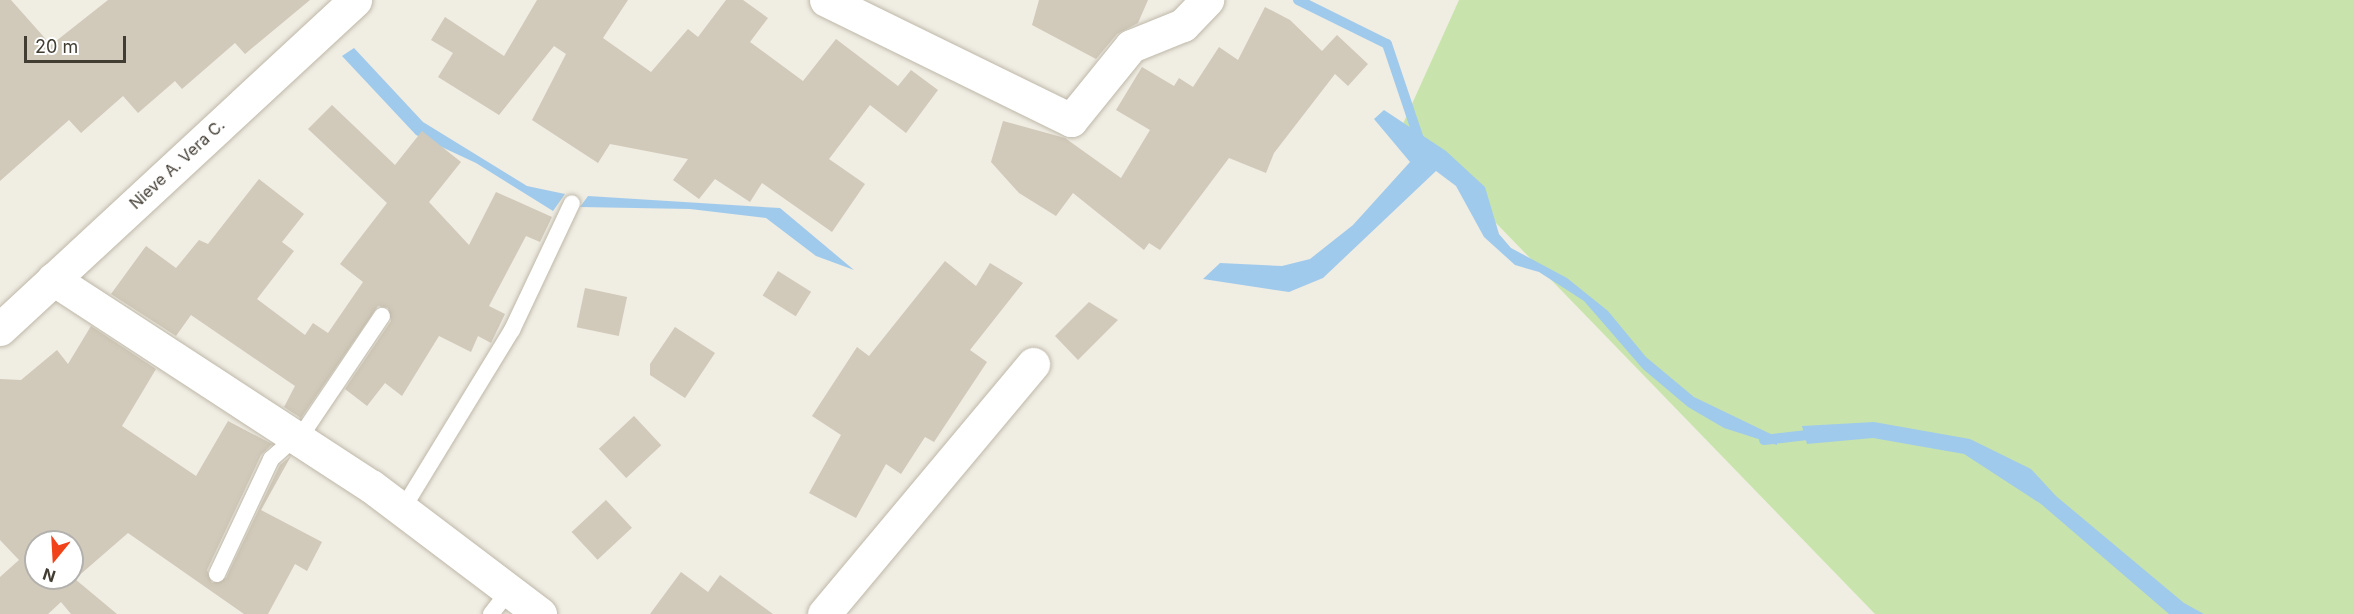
<!DOCTYPE html>
<html>
<head>
<meta charset="utf-8">
<style>
	body { margin:0 }
	#map { position:relative; width:2353px; height:614px; overflow:hidden; background:#f0ede3; font-family:Inter,sans-serif }
	div>[style] { position:absolute }
	.green>* { inset:0; background:#c8e4ac }
	.water>* { inset:0; background:#a0caec }
	.stream>* { height:10px; margin:-5px; padding:0 5px; transform-origin:5px; border-radius:5px; background:#a0caec }
	.building>* { inset:0; background:#d1c9b9; transform-origin:0 0 }
	.roads { filter:drop-shadow(0 0 2px #beb8a9) drop-shadow(0 0 2px #beb8a9) }
	.service>* { height:16px; margin:-8px; padding:0 8px; transform-origin:8px; border-radius:8px; background:#fff }
	.minor>* { height:33px; margin:-16.5px; padding:0 16.5px; transform-origin:16.5px; border-radius:16.5px; background:#fff }
	span { translate:-50% -50%; white-space:nowrap; text-align:center; line-height:1.15; -webkit-text-stroke:5px #fff; paint-order:stroke }
	.street-label { font-size:16px; color:#423d33 }
	.north { position:absolute; left:24px; top:530px; width:60px; height:60px; box-sizing:border-box; background:#fff; border:2px solid #b3b1ad; border-radius:50%; rotate:198deg; font-size:16px; font-weight:700; line-height:24px; text-align:center; color:#423d33 }
	.north::after { content:''; display:block; margin:auto; width:21px; height:27px; background:#f14319; clip-path:polygon(50% 0,100% 100%,50% 72%,0 100%) }
	.scale { position:absolute; left:24px; top:36px; width:102px; height:27px; box-sizing:border-box; border:3px solid #423d33; border-top:0; padding-left:8px; font-size:18px; line-height:21px; white-space:nowrap; color:#423d33; -webkit-text-stroke:4px #fff; paint-order:stroke }
</style>
</head>
<body>
<div id="map">
	<div class="green">
		<div style="clip-path:polygon(1459px 0,2353px 0,2353px 614px,1875px 614px,1402px 126px)"></div>
	</div>
	<div class="water">
		<div style="clip-path:polygon(354px 48px,423px 122px,527px 186px,565px 194px,553px 211px,476px 163px,416px 135px,342px 56px)"></div>
		<div style="clip-path:polygon(1384px 110px,1446px 151px,1485px 187px,1499px 234px,1511px 248px,1567px 278px,1608px 311px,1646px 357px,1694px 397px,1777px 437px,1777px 445px,1724px 428px,1688px 407px,1643px 369px,1584px 301px,1539px 272px,1515px 265px,1484px 237px,1456px 186px,1436px 171px,1323px 278px,1289px 292px,1203px 279px,1220px 263px,1282px 266px,1310px 259px,1353px 225px,1410px 162px,1374px 119px)"></div>
		<div style="clip-path:polygon(588px 196px,780px 208px,854px 270px,816px 256px,766px 218px,690px 209px,580px 207px)"></div>
		<div style="clip-path:polygon(1874px 422px,1970px 439px,2031px 469px,2056px 496px,2184px 603px,2204px 614px,2169px 614px,2041px 504px,1964px 454px,1873px 438px,1807px 444px,1802px 426px)"></div>
	</div>
	<div class="stream">
		<div style="left:1298px;top:0;width:99px;rotate:26.3deg"></div>
		<div style="left:1387px;top:44px;width:110px;rotate:71.4deg"></div>
		<div style="left:1764px;top:440px;width:52px;rotate:-6.6deg"></div>
	</div>
	<div class="building">
		<div style="clip-path:polygon(0 0,11px 0,51px 45px,108px 0,310px 0,245px 54px,235px 43px,182px 89px,175px 81px,138px 113px,123px 96px,81px 133px,69px 120px,0 181px)"></div>
		<div style="clip-path:polygon(537px 0,628px 0,603px 38px,651px 72px,688px 29px,698px 37px,726px 0,743px 0,768px 18px,750px 42px,803px 81px,836px 39px,898px 86px,911px 70px,938px 90px,906px 133px,870px 105px,829px 159px,865px 184px,832px 232px,762px 183px,750px 202px,715px 179px,699px 199px,673px 180px,688px 159px,610px 144px,598px 163px,532px 120px,566px 54px,554px 46px,499px 115px,438px 77px,453px 53px,431px 40px,445px 17px,504px 56px)"></div>
		<div style="clip-path:polygon(1039px 0,1148px 0,1138px 23px,1117px 34px,1096px 59px,1032px 25px)"></div>
		<div style="clip-path:polygon(1265px 7px,1290px 20px,1322px 51px,1337px 35px,1368px 64px,1348px 86px,1335px 74px,1274px 153px,1266px 173px,1229px 158px,1160px 250px,1149px 243px,1144px 250px,1073px 193px,1056px 216px,1019px 193px,991px 162px,1003px 121px,1065px 138px,1121px 178px,1150px 130px,1116px 110px,1142px 67px,1174px 86px,1179px 78px,1193px 87px,1219px 47px,1238px 60px)"></div>
		<div style="clip-path:polygon(332px 105px,395px 165px,422px 131px,461px 162px,429px 202px,469px 245px,496px 192px,552px 217px,540px 242px,526px 236px,489px 306px,505px 314px,491px 343px,478px 336px,471px 352px,439px 336px,402px 396px,385px 383px,367px 406px,345px 389px,391px 321px,388px 308px,378px 306px,301px 418px,284px 407px,295px 386px,191px 315px,176px 336px,111px 294px,146px 246px,176px 268px,199px 240px,208px 244px,259px 179px,304px 214px,282px 242px,294px 251px,257px 299px,305px 335px,313px 323px,328px 333px,363px 282px,340px 264px,387px 203px,308px 129px)"></div>
		<div style="clip-path:polygon(945px 261px,976px 286px,990px 263px,1023px 283px,970px 350px,987px 362px,934px 442px,925px 437px,901px 474px,886px 464px,856px 518px,809px 493px,841px 435px,812px 416px,857px 347px,869px 356px)"></div>
		<div style="left:778px;top:271px;width:39px;height:29px;rotate:32deg"></div>
		<div style="left:585px;top:288px;width:43px;height:40px;rotate:12deg"></div>
		<div style="clip-path:polygon(1089px 302px,1118px 320px,1078px 360px,1055px 336px)"></div>
		<div style="clip-path:polygon(evenodd,91px 326px,156px 369px,122px 426px,196px 476px,228px 421px,272px 444px,261px 455px,207px 570px,212px 583px,226px 578px,280px 465px,291px 456px,261px 510px,322px 542px,307px 571px,295px 564px,268px 614px,244px 614px,128px 533px,75px 579px,117px 614px,71px 614px,61px 602px,48px 614px,0 614px,0 577px,19px 560px,0 540px,0 379px,21px 380px,57px 350px,68px 364px,91px 326px,36px 542px,72px 542px,72px 578px,36px 578px,36px 542px)"></div>
		<div style="clip-path:polygon(675px 327px,715px 353px,685px 398px,650px 375px,650px 364px)"></div>
		<div style="left:634px;top:416px;width:40px;height:48px;rotate:47deg"></div>
		<div style="left:606px;top:500px;width:38px;height:47px;rotate:47deg"></div>
		<div style="clip-path:polygon(681px 572px,708px 592px,720px 575px,773px 614px,650px 614px)"></div>
	</div>
	<div class="roads">
		<div class="service">
			<div style="left:402px;top:510px;width:211px;rotate:-58.6deg"></div>
			<div style="left:512px;top:330px;width:140px;rotate:-64.7deg"></div>
			<div style="left:217px;top:574px;width:127px;rotate:-64.8deg"></div>
			<div style="left:271px;top:459px;width:48px;rotate:-41.6deg"></div>
			<div style="left:307px;top:427px;width:134px;rotate:-56deg"></div>
			<div style="left:491px;top:614px;width:28px;rotate:-52deg"></div>
		</div>
		<div class="minor">
			<div style="left:826px;top:0;width:273px;rotate:26.1deg"></div>
			<div style="left:1071px;top:120px;width:95px;rotate:-51deg"></div>
			<div style="left:1131px;top:46px;width:56px;rotate:-22deg"></div>
			<div style="left:1183px;top:25px;width:35px;rotate:-46deg"></div>
			<div style="left:53px;top:279px;width:379px;rotate:33.1deg"></div>
			<div style="left:371px;top:486px;width:212px;rotate:37.1deg"></div>
			<div style="left:0;top:329px;width:484px;rotate:-42.8deg"></div>
			<div style="left:824px;top:614px;width:326px;rotate:-50.1deg"></div>
		</div>
	</div>
	<div class="street-label">
		<span style="left:177px;top:164px;rotate:-43deg">Nieve A. Vera C.</span>
	</div>
	<div class="north">N</div>
	<div class="scale">20 m</div>
</div>
</body>
</html>
